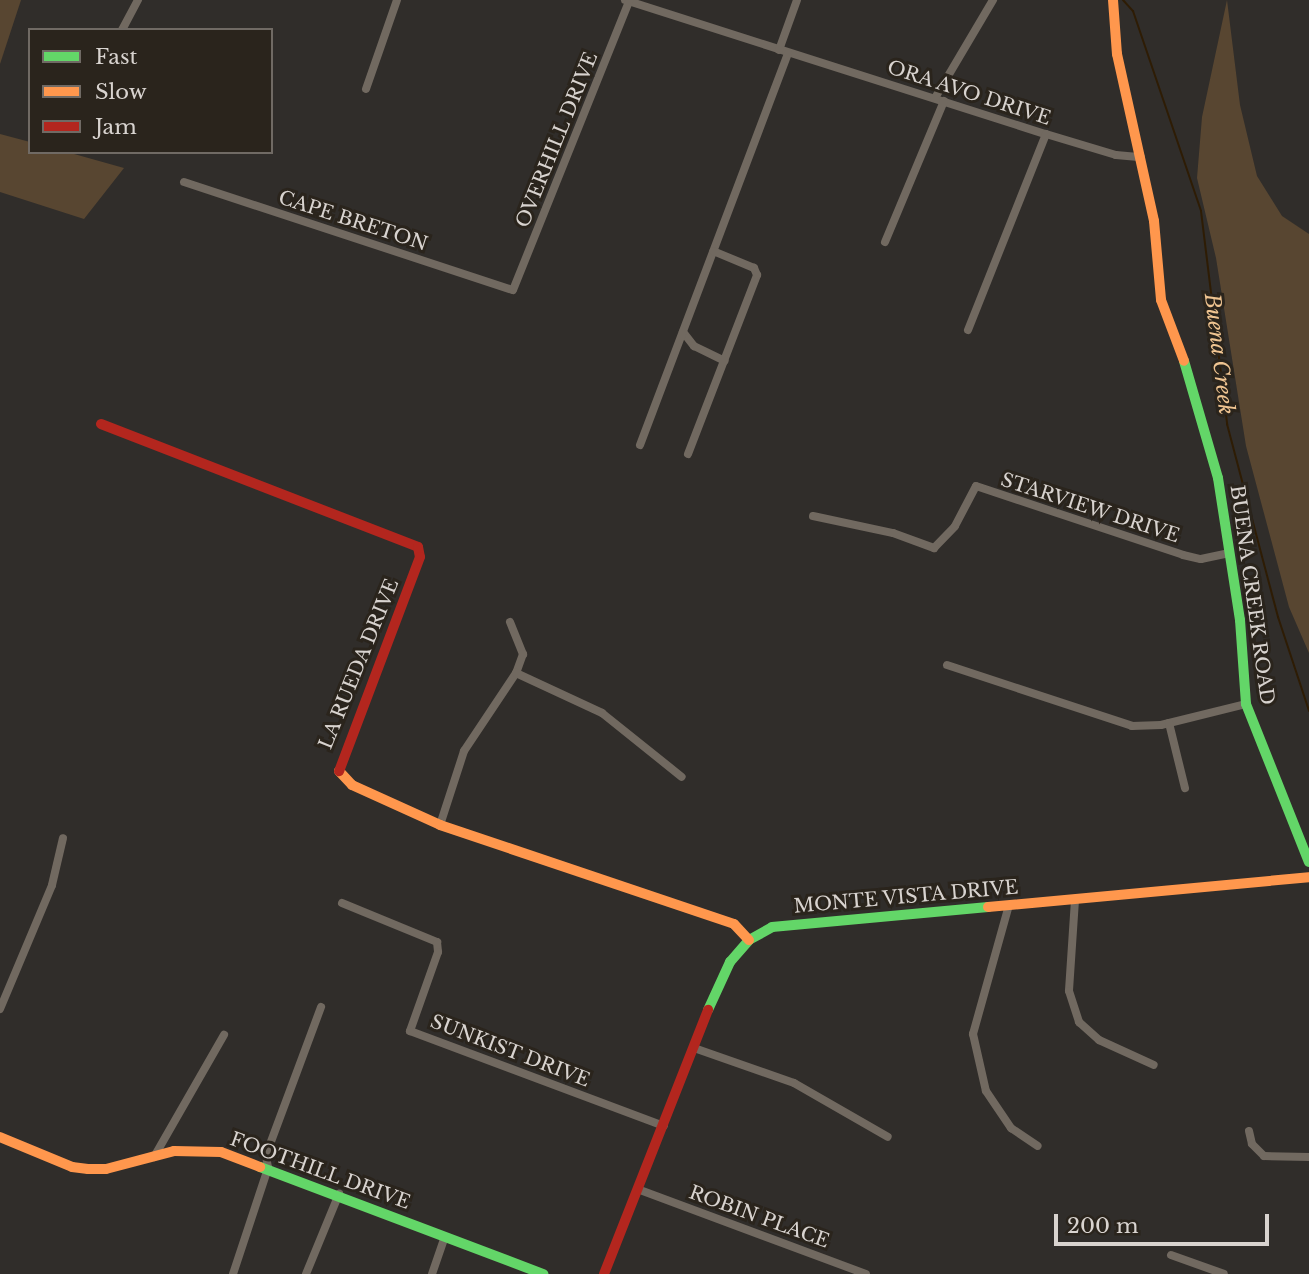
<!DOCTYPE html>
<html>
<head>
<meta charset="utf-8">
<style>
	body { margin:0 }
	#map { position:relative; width:1309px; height:1274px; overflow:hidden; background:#302d2a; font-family:"Libre Baskerville",serif }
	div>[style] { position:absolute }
	.green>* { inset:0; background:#584631 }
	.stream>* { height:2px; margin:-1px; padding:0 1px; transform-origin:1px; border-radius:1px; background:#2e1c04 }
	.street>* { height:8px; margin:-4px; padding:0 4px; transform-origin:4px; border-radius:4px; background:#716960 }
	.fast>* { height:10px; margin:-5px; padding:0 5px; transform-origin:5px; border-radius:5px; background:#63d668 }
	.slow>* { height:10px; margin:-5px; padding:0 5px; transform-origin:5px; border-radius:5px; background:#ff974d }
	.jam>* { height:10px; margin:-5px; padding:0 5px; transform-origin:5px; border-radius:5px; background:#b3261e }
	span { translate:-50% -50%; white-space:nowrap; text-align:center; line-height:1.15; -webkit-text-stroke:6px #2a241c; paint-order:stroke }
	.street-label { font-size:19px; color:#d8d3cf }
	.water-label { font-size:21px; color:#efc491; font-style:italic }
	.legend { position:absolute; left:28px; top:28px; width:245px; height:126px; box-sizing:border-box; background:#2a241c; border:2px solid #706a64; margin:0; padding:9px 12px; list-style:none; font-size:21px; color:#d8d3cf }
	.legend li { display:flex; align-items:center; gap:14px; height:35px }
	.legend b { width:35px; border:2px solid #706a64 }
	.scale { position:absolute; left:1054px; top:1214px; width:215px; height:32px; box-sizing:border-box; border:4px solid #d8d3cf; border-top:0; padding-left:9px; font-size:21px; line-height:24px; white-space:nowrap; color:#d8d3cf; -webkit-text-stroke:5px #2a241c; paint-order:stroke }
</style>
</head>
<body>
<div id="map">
	<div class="green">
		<div style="clip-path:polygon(0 0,21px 0,0 64px)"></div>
		<div style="clip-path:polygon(1227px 0,1240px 105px,1257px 176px,1282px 216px,1309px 234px,1309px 653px,1289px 607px,1246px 446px,1216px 258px,1197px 178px,1202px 117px)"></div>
		<div style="clip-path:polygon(0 134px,30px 142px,30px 152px,67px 152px,124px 168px,84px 219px,0 192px)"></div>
	</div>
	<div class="stream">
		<div style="left:1123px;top:0;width:15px;rotate:48deg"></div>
		<div style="left:1133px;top:11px;width:211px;rotate:71.2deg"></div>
		<div style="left:1201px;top:211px;width:215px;rotate:83deg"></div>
		<div style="left:1227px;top:424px;width:200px;rotate:75.2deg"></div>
		<div style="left:1278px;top:617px;width:99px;rotate:71.7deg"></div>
	</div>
	<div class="street">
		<div style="left:625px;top:0;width:442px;rotate:17.7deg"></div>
		<div style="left:1046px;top:134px;width:73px;rotate:16.7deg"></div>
		<div style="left:1116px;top:155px;width:25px;rotate:5deg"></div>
		<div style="left:122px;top:30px;width:34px;rotate:-62deg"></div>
		<div style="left:779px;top:50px;width:53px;rotate:-70.2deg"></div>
		<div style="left:366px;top:89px;width:94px;rotate:-70.8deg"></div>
		<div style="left:935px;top:98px;width:114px;rotate:-59.4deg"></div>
		<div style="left:184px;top:182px;width:346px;rotate:18.2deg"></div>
		<div style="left:513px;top:290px;width:311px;rotate:-68.1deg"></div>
		<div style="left:885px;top:242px;width:153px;rotate:-67.3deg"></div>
		<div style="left:968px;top:330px;width:211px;rotate:-68.3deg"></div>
		<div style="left:683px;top:332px;width:18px;rotate:52deg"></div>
		<div style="left:694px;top:346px;width:34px;rotate:26deg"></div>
		<div style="left:640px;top:445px;width:419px;rotate:-69.3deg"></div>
		<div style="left:688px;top:454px;width:192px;rotate:-68.9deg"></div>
		<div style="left:757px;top:275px;width:8px;rotate:-113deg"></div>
		<div style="left:754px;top:268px;width:44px;rotate:-157.5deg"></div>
		<div style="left:813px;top:516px;width:82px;rotate:12deg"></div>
		<div style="left:893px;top:533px;width:44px;rotate:20.1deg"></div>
		<div style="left:934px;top:548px;width:30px;rotate:-46deg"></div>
		<div style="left:955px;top:526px;width:45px;rotate:-62.3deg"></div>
		<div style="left:976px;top:486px;width:218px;rotate:18.4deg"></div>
		<div style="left:1183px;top:555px;width:18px;rotate:13deg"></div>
		<div style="left:1201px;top:559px;width:29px;rotate:-12deg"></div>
		<div style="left:510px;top:622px;width:35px;rotate:68deg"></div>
		<div style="left:523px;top:654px;width:20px;rotate:110deg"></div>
		<div style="left:947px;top:665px;width:195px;rotate:18.2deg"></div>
		<div style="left:1132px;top:726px;width:29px;rotate:-2deg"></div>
		<div style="left:1161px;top:725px;width:88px;rotate:-13.9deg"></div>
		<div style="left:1169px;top:723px;width:67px;rotate:76.2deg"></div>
		<div style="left:440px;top:825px;width:78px;rotate:-72deg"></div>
		<div style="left:464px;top:751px;width:94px;rotate:-56.3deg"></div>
		<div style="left:516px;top:673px;width:95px;rotate:24.9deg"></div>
		<div style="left:602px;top:713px;width:102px;rotate:38.7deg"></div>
		<div style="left:1075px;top:900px;width:91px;rotate:93.8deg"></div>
		<div style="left:1069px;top:991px;width:33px;rotate:72deg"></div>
		<div style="left:1079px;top:1022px;width:27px;rotate:42deg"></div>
		<div style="left:1099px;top:1040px;width:60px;rotate:24.4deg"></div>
		<div style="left:342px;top:903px;width:103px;rotate:22.3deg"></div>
		<div style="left:437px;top:942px;width:10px;rotate:84deg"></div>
		<div style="left:438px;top:952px;width:84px;rotate:109.5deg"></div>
		<div style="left:410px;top:1031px;width:271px;rotate:20.5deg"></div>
		<div style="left:1009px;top:905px;width:134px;rotate:105.6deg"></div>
		<div style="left:973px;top:1034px;width:58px;rotate:77.2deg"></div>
		<div style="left:986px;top:1091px;width:45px;rotate:56deg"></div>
		<div style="left:1011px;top:1128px;width:32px;rotate:34deg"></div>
		<div style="left:0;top:1009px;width:134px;rotate:-67.2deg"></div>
		<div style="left:52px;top:885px;width:48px;rotate:-76.8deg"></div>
		<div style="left:694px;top:1048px;width:106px;rotate:19.3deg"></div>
		<div style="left:794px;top:1083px;width:108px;rotate:29.9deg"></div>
		<div style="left:1249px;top:1131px;width:13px;rotate:77deg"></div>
		<div style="left:1252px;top:1144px;width:17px;rotate:45deg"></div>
		<div style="left:1264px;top:1156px;width:45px;rotate:1.3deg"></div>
		<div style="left:154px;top:1157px;width:141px;rotate:-60.2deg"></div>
		<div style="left:640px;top:1190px;width:241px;rotate:20.4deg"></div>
		<div style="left:1171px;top:1255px;width:56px;rotate:19.7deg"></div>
		<div style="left:233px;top:1274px;width:112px;rotate:-71.7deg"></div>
		<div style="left:268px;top:1168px;width:13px;rotate:-99deg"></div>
		<div style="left:266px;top:1155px;width:158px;rotate:-69.6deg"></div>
		<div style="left:306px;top:1274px;width:87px;rotate:-67.6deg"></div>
		<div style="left:432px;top:1274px;width:39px;rotate:-71deg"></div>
	</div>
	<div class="fast">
		<div style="left:1184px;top:361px;width:122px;rotate:73.8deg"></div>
		<div style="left:1218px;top:478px;width:144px;rotate:81.2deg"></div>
		<div style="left:1240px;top:620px;width:84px;rotate:85.9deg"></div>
		<div style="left:1246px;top:704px;width:170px;rotate:68.3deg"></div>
		<div style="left:708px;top:1010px;width:53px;rotate:-65.4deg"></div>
		<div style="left:730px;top:962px;width:29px;rotate:-49deg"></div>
		<div style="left:749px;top:940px;width:26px;rotate:-29deg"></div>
		<div style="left:772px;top:927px;width:217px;rotate:-5.3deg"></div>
		<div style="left:260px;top:1167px;width:303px;rotate:20.7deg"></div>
	</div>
	<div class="slow">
		<div style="left:1113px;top:0;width:54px;rotate:85.8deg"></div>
		<div style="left:1117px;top:54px;width:171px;rotate:77.5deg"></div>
		<div style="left:1154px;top:221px;width:79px;rotate:84.9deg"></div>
		<div style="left:1161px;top:300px;width:65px;rotate:69.3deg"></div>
		<div style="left:339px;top:771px;width:19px;rotate:47deg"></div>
		<div style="left:352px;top:785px;width:97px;rotate:24.4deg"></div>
		<div style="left:440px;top:825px;width:310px;rotate:18.6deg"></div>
		<div style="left:734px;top:924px;width:22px;rotate:47deg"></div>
		<div style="left:988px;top:907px;width:322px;rotate:-5.3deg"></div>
		<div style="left:0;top:1137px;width:78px;rotate:22.6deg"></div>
		<div style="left:72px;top:1167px;width:16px;rotate:7deg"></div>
		<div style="left:88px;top:1169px;width:18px"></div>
		<div style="left:106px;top:1169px;width:70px;rotate:-14.8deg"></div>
		<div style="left:174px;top:1151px;width:47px;rotate:1.2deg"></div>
		<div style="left:221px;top:1152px;width:42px;rotate:21deg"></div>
	</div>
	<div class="jam">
		<div style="left:101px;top:424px;width:340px;rotate:21.2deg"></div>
		<div style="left:418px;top:547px;width:10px;rotate:79deg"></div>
		<div style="left:420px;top:557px;width:229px;rotate:110.7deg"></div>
		<div style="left:604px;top:1274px;width:284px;rotate:-68.5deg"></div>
	</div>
	<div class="street-label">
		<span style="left:969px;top:93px;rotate:18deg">ORA AVO DRIVE</span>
		<span style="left:557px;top:140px;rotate:-68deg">OVERHILL DRIVE</span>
		<span style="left:353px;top:221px;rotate:18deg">CAPE BRETON</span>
		<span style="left:1090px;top:508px;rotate:18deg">STARVIEW DRIVE</span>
		<span style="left:1252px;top:595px;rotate:82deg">BUENA CREEK ROAD</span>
		<span style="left:359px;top:664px;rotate:-68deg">LA RUEDA DRIVE</span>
		<span style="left:906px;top:897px;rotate:-5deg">MONTE VISTA DRIVE</span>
		<span style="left:510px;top:1051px;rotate:21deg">SUNKIST DRIVE</span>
		<span style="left:320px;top:1171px;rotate:20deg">FOOTHILL DRIVE</span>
		<span style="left:759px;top:1217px;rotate:20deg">ROBIN PLACE</span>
	</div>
	<div class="water-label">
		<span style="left:1219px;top:354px;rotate:83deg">Buena Creek</span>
	</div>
	<ul class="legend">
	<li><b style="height:9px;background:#63d668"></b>Fast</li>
	<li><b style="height:9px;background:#ff974d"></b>Slow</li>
	<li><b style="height:9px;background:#b3261e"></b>Jam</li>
	</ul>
	<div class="scale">200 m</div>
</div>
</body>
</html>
